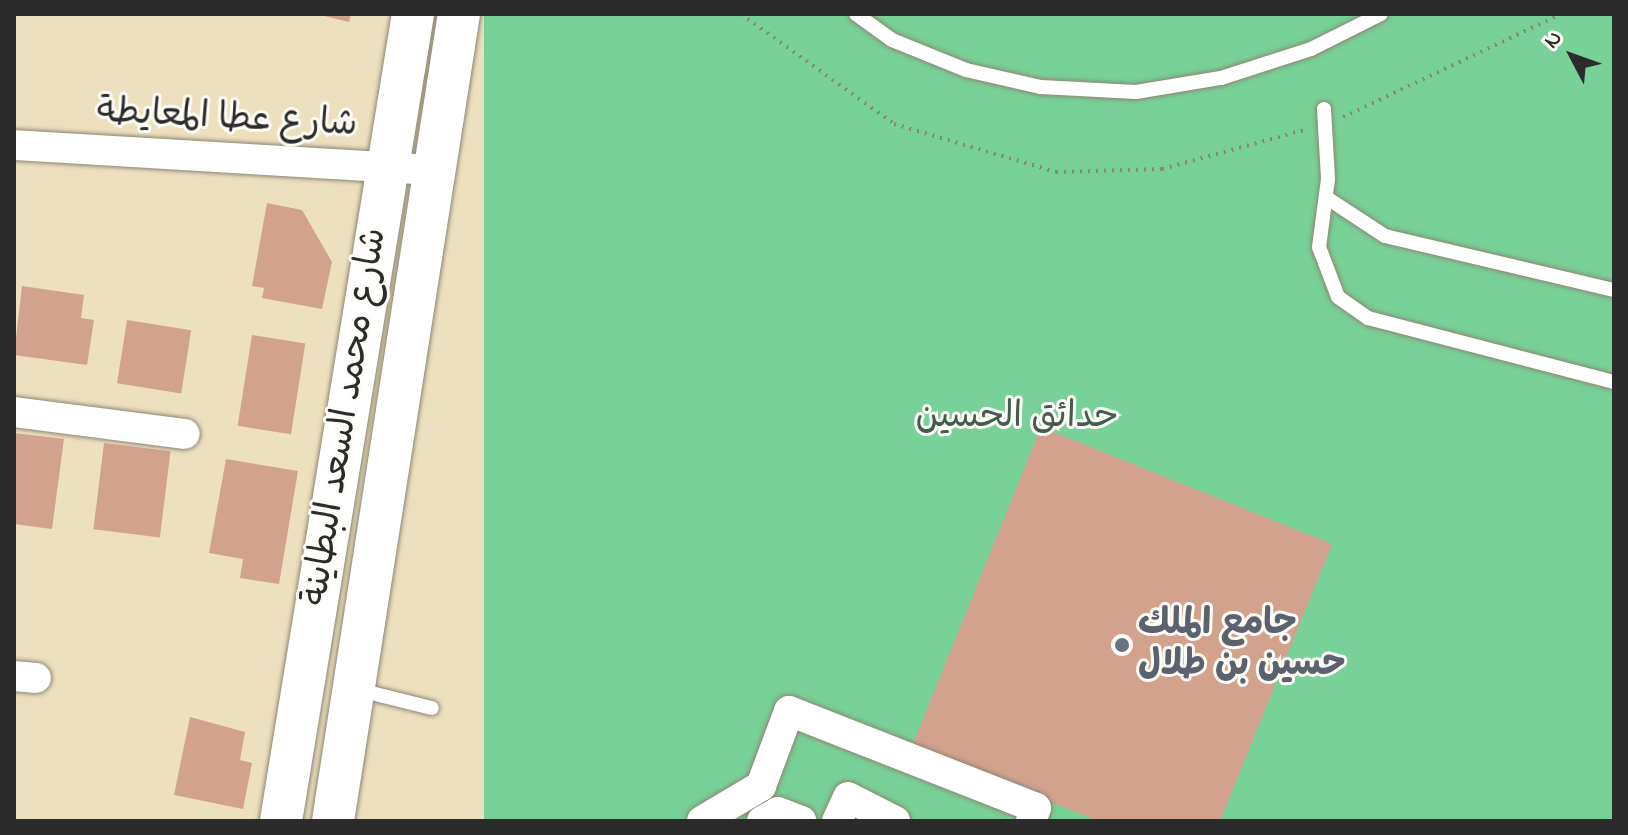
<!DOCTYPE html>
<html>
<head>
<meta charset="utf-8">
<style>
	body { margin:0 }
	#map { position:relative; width:1628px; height:835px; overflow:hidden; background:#ece0be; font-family:"Indie Flower","Playpen Sans Arabic",sans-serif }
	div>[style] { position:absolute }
	.green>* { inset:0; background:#78d196; transform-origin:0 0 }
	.building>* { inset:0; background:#d3a28d; transform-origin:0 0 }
	.path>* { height:4px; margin-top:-2px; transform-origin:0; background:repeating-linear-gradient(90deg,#8c8674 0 2px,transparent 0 8px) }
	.roads { filter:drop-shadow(0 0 2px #8c8674) drop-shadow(0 0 2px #8c8674) }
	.lane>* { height:14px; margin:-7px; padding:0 7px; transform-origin:7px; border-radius:7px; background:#fff }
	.street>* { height:30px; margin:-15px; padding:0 15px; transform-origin:15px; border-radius:15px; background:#fff }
	.secondary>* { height:42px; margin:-21px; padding:0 21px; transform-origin:21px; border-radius:21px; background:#fff }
	.dots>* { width:22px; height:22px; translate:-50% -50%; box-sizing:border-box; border:4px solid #fdfcf7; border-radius:50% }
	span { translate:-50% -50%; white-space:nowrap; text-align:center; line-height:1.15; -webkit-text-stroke:6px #fdfcf7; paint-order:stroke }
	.street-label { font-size:36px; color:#2b2b2b }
	.park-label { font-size:36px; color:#425d4b }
	.worship-label { font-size:36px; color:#5b616d; font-weight:700 }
	.left { translate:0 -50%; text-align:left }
	.frame { position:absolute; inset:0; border:16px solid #2b2b2b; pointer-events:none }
	.north { position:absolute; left:1532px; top:16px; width:80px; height:80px; -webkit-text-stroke:6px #fdfcf7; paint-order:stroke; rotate:311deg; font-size:22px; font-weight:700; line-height:32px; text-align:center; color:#2b2b2b }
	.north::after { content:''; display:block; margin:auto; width:28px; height:36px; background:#2b2b2b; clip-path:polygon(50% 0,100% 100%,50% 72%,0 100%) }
</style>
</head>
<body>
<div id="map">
	<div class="green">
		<div style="left:484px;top:14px;width:1130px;height:817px"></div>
	</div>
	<div class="building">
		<div style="clip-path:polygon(316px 14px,351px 14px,349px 22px)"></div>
		<div style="clip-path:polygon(267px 203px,302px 210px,332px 262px,322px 309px,262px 298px,264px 288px,252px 286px)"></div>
		<div style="clip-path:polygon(22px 286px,84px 295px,81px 318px,94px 320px,87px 365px,14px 355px)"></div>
		<div style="left:127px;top:320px;width:65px;height:64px;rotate:9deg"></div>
		<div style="left:252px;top:335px;width:54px;height:92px;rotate:9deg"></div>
		<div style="clip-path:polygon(1041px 427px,1332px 544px,1220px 821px,1098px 821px,912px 746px)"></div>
		<div style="clip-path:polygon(14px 433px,64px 439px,52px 529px,14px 524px)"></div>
		<div style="left:104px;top:443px;width:67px;height:87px;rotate:7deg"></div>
		<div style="clip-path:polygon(226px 459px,298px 471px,279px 584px,240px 578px,243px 559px,209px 553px)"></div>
		<div style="clip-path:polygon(190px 717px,245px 732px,240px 760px,252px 763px,243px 809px,174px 795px)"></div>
	</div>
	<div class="path">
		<div style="left:741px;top:14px;width:188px;rotate:35.7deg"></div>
		<div style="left:894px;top:124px;width:169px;rotate:16.5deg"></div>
		<div style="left:1056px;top:172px;width:106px;rotate:-1.6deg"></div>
		<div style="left:1162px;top:169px;width:151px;rotate:-15.3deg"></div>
		<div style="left:1343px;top:117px;width:241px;rotate:-25.3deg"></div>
	</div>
	<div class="roads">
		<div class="lane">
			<div style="left:856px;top:14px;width:44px;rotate:35.8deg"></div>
			<div style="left:892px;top:40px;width:80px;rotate:22.1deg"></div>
			<div style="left:966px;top:70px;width:77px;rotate:12.8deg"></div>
			<div style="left:1041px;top:87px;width:95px;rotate:3deg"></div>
			<div style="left:1136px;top:92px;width:86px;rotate:-9.4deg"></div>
			<div style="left:1221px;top:78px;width:95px;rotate:-17.9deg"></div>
			<div style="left:1311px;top:49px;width:78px;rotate:-26.6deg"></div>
			<div style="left:1324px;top:109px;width:70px;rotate:86.7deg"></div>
			<div style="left:1328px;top:179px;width:69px;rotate:97.5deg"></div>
			<div style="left:1319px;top:247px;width:53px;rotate:69.2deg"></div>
			<div style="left:1338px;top:297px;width:37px;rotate:35deg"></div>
			<div style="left:1368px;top:318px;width:254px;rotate:14.6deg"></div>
			<div style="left:1327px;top:198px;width:69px;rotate:33.2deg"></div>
			<div style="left:1385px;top:236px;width:235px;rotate:13.3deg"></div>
			<div style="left:359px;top:690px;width:75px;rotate:13.9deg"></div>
		</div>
		<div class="street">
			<div style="left:14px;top:145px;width:422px;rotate:3.4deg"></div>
			<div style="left:14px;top:412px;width:172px;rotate:7.3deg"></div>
			<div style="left:14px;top:676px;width:22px;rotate:5deg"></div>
			<div style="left:702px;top:821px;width:69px;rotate:-30.7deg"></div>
			<div style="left:761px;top:786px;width:80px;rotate:-69.5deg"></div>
			<div style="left:789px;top:711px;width:265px;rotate:21.4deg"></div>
			<div style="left:1036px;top:808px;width:14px;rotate:111deg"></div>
			<div style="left:762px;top:821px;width:18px;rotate:-29deg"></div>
			<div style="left:778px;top:812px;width:25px;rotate:21deg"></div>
			<div style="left:837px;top:821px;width:26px;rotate:-65deg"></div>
			<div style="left:848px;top:797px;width:53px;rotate:27.1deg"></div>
		</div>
		<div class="secondary">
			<div style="left:281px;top:821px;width:818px;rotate:-80.71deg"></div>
			<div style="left:333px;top:821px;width:817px;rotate:-81.13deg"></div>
		</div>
	</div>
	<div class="dots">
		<div style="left:1122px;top:645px;background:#6b7280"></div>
	</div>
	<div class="street-label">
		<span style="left:227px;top:119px;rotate:3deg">شارع عطا المعايطة</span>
		<span style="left:346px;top:417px;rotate:-81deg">شارع محمد السعد البطاينة</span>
	</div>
	<div class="park-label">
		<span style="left:1017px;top:418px">حدائق الحسين</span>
	</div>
	<div class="worship-label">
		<span class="left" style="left:1138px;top:645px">جامع الملك<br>حسين بن طلال</span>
	</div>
	<div class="frame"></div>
	<div class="north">N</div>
</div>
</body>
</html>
